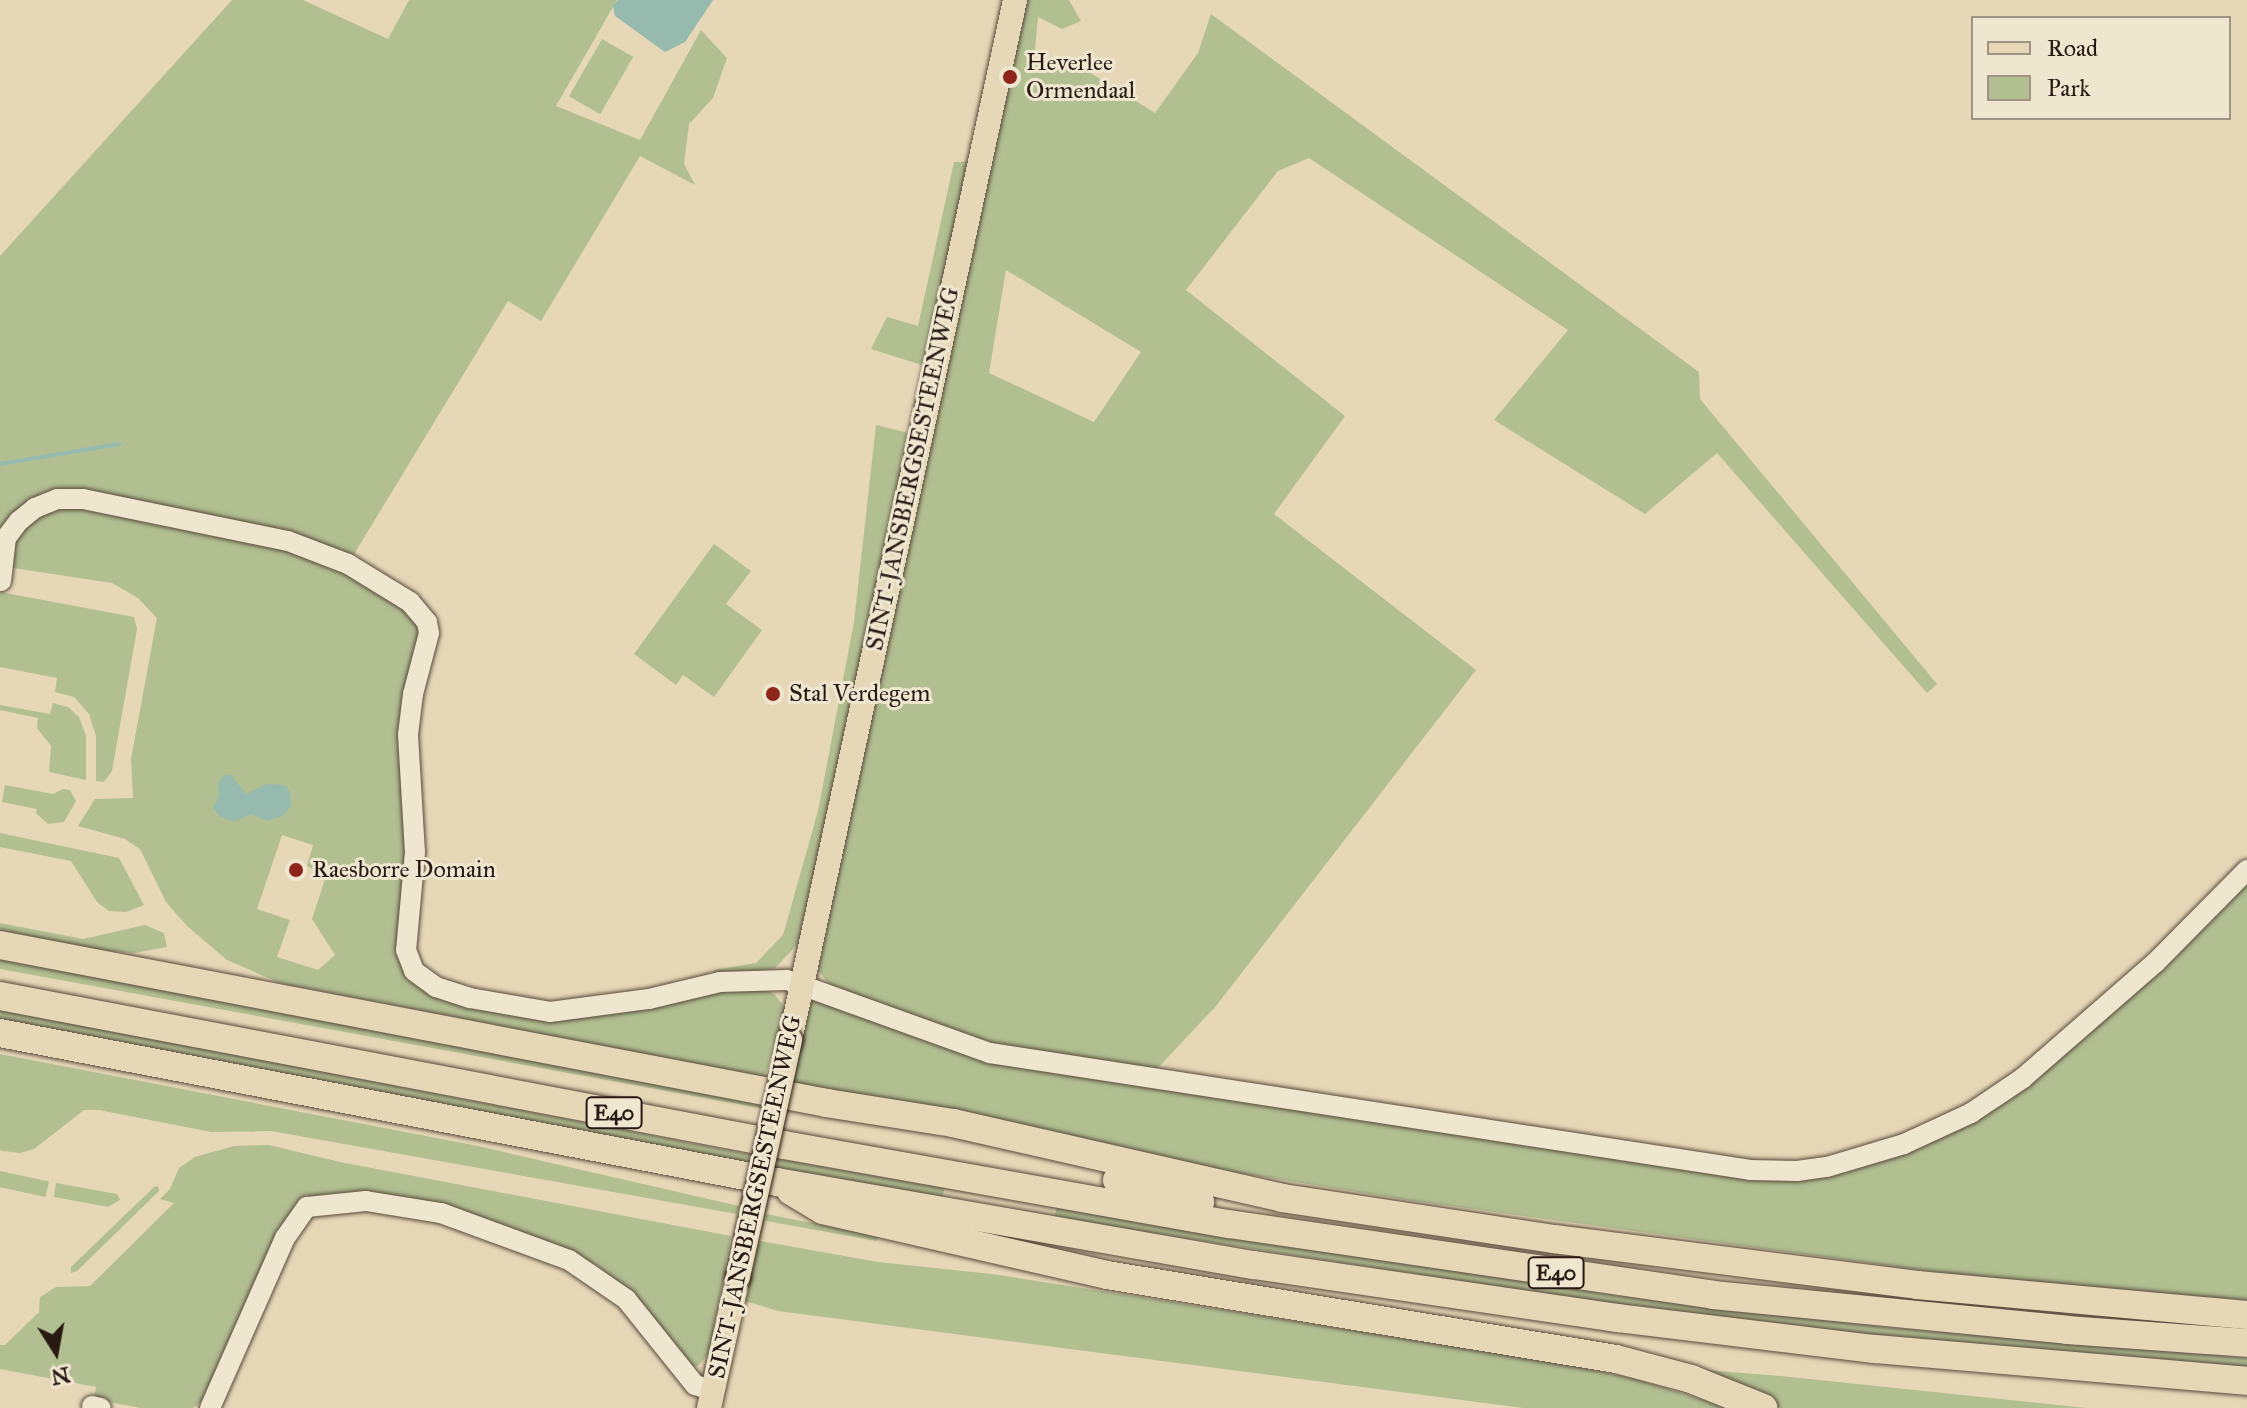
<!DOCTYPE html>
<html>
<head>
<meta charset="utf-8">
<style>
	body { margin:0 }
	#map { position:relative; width:2247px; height:1408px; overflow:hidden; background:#e6d8b7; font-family:"IM FELL Great Primer",serif }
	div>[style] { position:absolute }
	.green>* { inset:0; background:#b1bf91; transform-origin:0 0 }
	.water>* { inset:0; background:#96baad }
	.stream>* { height:4px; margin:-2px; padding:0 2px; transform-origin:2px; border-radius:2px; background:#96baad }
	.roads { filter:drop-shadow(0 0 2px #58493b) drop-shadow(0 0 2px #58493b) }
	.minor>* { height:20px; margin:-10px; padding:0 10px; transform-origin:10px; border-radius:10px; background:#efe6d0 }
	.major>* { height:24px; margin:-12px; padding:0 12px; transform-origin:12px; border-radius:12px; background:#e6d8b7 }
	.highway>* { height:28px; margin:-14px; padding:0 14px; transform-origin:14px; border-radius:14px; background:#e6d8b7 }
	.bridges { filter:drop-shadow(0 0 2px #281912) drop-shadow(0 0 2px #281912) }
	.major-bridge>* { height:24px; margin:-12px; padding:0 12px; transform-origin:12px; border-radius:12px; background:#e6d8b7 }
	.dots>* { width:22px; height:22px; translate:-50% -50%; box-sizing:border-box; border:4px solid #efe6d0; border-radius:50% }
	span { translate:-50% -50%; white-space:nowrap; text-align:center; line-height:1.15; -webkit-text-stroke:6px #efe6d0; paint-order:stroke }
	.shield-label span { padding:2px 6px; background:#efe6d0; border:2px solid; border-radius:6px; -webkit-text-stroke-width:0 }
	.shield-label { font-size:22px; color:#281912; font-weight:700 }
	.poi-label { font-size:24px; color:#281912 }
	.left { translate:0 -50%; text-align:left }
	.street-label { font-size:24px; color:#281912 }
	.legend { position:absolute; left:1971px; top:16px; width:260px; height:104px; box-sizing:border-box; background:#efe6d0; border:2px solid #9f9484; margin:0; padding:10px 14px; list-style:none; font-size:24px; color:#281912 }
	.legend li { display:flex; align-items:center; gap:16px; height:40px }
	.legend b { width:40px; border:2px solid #9f9484 }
	.north { position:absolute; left:16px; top:1312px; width:80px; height:80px; -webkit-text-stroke:6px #efe6d0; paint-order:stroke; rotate:169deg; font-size:22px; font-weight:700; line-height:32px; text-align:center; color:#281912 }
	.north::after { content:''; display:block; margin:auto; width:28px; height:36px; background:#281912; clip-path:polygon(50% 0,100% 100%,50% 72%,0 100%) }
</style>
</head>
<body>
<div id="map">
	<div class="green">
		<div style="clip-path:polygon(evenodd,232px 0,303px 0,388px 39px,409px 0,617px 0,556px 106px,640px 140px,701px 30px,727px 58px,713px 98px,689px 124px,684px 164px,695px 185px,640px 156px,541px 321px,508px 301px,348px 564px,414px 613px,420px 622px,409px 861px,399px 958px,407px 979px,442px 997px,490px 1008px,760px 987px,775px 995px,785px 1008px,765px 1078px,280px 983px,227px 960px,187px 926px,166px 902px,140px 849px,125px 839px,78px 826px,95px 799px,133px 798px,131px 759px,157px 618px,138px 598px,112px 583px,0 566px,0 256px,232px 0,282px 835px,313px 845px,307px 866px,326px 876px,312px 919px,335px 955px,318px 970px,277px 957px,290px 920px,257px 909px,282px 835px)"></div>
		<div style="clip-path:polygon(evenodd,1015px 0,1069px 0,1081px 21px,1062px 29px,1038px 17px,1034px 60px,1055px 60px,1084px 69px,1155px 113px,1198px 53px,1211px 14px,1699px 372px,1700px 399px,1937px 684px,1927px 693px,1717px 453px,1645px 514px,1494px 420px,1568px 330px,1309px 158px,1278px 171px,1186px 290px,1345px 416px,1274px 514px,1476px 670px,1216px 1006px,1154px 1072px,976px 1041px,829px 984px,797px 945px,775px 968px,718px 979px,714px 970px,756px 963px,783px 935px,818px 811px,854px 622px,876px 425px,909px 433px,925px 366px,871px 349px,887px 317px,918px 326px,954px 162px,979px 161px,1015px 0,1006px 270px,1141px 352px,1094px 422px,989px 373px,1006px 270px)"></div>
		<div style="left:602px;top:39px;width:36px;height:66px;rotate:30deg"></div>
		<div style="clip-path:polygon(714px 544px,751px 571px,726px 604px,762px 630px,714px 697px,683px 675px,676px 685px,634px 654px)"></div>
		<div style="clip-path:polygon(0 592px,134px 617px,137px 629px,112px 771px,104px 782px,96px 781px,96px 736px,89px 714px,74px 697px,55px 692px,57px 678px,0 667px)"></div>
		<div style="clip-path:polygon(53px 703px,68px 707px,79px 717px,86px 736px,86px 780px,49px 772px,51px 746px,37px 728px,38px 718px,0 710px,0 705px,50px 714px)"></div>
		<div style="clip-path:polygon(5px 785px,53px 794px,63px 789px,70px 790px,76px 801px,64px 822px,48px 824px,36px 813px,37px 809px,2px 802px)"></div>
		<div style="clip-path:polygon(0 833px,119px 858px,144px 905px,126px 912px,109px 911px,97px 902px,71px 861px,0 847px)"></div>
		<div style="clip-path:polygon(2247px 879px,2247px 1303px,2045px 1287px,1414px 1201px,1177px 1163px,794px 1083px,806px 1011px,813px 1001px,822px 1000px,932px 1038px,1793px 1177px,1978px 1116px)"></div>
		<div style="clip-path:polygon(0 923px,83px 939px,145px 925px,164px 933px,167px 947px,134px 953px,98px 950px,0 932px)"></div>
		<div style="clip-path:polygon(0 955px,761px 1099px,760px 1108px,0 969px)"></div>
		<div style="left:0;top:1009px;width:764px;height:10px;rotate:11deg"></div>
		<div style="clip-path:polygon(0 1054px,478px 1146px,739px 1206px,737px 1214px,271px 1131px,211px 1132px,99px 1110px,84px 1110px,34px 1149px,20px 1153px,3px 1151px,0 1150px)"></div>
		<div style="clip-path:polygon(269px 1145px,340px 1162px,731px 1236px,709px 1353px,698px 1366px,689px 1366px,621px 1285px,595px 1264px,513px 1229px,317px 1197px,209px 1396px,193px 1408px,140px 1408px,94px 1399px,96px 1387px,0 1369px,0 1345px,5px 1345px,39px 1312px,40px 1297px,56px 1287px,90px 1286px,174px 1203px,160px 1199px,170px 1189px,179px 1168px,195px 1157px,234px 1146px)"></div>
		<div style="left:778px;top:1159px;width:169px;height:9px;rotate:10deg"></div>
		<div style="left:0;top:1171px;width:50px;height:16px;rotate:12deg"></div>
		<div style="clip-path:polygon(56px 1183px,117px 1194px,120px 1200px,108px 1207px,54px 1197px)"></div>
		<div style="clip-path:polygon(154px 1187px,158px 1186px,159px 1191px,77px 1271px,71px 1273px,71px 1267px)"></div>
		<div style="clip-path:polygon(1057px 1207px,1617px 1296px,1873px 1326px,2247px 1358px,2247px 1368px,1873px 1336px,1615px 1305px,1054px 1218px)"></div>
		<div style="clip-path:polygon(766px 1214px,878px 1236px,877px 1241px,766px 1221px)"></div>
		<div style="clip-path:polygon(760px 1241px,878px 1262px,992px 1274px,1560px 1363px,1636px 1379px,1729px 1408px,1523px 1408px,778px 1311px,745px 1301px)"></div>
		<div style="clip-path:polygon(1693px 1369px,1781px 1376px,2086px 1408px,1777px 1408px)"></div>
	</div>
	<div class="water">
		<div style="clip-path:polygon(618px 0,713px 0,685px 42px,665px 52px,615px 16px,613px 6px)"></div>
		<div style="clip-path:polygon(224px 775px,231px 775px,246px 794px,266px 784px,285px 785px,290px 792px,291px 806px,284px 815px,267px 821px,251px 814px,234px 822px,221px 817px,213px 808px,219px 796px,218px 784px)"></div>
	</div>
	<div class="stream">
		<div style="left:0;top:464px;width:121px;rotate:-9.5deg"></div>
	</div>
	<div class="roads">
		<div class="minor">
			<div style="left:1px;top:581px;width:43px;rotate:-83.4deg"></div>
			<div style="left:6px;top:538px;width:21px;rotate:-53deg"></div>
			<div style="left:19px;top:521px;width:21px;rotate:-39deg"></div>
			<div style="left:35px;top:508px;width:24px;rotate:-22deg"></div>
			<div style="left:57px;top:499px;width:26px"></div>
			<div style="left:83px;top:499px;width:209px;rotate:11.6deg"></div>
			<div style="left:288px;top:541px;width:64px;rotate:21deg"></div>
			<div style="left:348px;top:564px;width:73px;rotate:31.5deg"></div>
			<div style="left:410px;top:602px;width:26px;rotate:50deg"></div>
			<div style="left:427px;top:622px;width:11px;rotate:80deg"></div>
			<div style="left:429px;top:633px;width:63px;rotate:104.7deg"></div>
			<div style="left:413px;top:694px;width:41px;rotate:97deg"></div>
			<div style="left:408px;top:735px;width:117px;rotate:86.6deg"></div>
			<div style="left:415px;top:852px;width:98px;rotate:95.2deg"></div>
			<div style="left:406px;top:950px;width:22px;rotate:69deg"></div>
			<div style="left:414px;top:971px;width:27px;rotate:36deg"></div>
			<div style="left:436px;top:987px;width:36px;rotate:18deg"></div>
			<div style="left:470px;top:998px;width:81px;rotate:9.9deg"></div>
			<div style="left:550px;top:1012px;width:100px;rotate:-7.5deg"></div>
			<div style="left:649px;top:999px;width:73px;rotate:-13.5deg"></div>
			<div style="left:720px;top:982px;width:67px;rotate:-1.7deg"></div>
			<div style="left:787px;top:980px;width:216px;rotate:19.8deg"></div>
			<div style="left:990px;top:1053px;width:769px;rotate:8.75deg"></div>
			<div style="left:1750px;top:1170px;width:47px;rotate:1.2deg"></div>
			<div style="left:1797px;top:1171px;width:30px;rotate:-8deg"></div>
			<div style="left:1827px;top:1167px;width:80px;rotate:-16.6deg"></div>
			<div style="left:1904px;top:1144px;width:74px;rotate:-24.8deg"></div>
			<div style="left:1971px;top:1113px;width:63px;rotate:-33.9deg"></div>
			<div style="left:2023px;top:1078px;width:175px;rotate:-41.1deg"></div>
			<div style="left:2155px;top:963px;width:131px;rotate:-45.3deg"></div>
			<div style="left:92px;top:1406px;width:9px;rotate:13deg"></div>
			<div style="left:210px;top:1408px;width:186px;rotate:-66.2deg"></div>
			<div style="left:285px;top:1238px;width:38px;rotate:-55deg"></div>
			<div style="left:307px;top:1207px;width:59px;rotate:-5.8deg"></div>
			<div style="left:366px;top:1201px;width:76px;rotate:9.1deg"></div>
			<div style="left:441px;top:1213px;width:136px;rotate:20.2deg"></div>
			<div style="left:569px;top:1260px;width:69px;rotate:34.4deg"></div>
			<div style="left:626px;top:1299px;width:110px;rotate:51.3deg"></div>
			<div style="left:695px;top:1385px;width:6px;rotate:18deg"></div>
		</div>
		<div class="major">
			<div style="left:790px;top:1040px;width:1064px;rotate:-77.79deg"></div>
			<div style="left:709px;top:1408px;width:134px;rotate:-77.5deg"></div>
		</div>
		<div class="highway">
			<div style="left:0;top:945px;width:842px;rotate:10.82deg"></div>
			<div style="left:827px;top:1103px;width:128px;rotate:9deg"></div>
			<div style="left:953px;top:1123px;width:337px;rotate:12.8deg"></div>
			<div style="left:1282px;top:1198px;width:275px;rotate:8.6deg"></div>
			<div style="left:1554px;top:1239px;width:366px;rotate:7.2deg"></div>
			<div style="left:1917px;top:1285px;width:331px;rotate:5.2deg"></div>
			<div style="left:0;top:996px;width:798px;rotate:10.76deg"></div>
			<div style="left:784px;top:1145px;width:452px;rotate:10.1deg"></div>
			<div style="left:1229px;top:1224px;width:489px;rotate:8.3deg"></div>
			<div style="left:1713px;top:1295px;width:356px;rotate:5.6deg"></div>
			<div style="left:2067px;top:1330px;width:180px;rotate:4.1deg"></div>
			<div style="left:0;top:1033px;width:791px;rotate:10.86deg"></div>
			<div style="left:777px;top:1182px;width:484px;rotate:9.9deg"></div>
			<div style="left:1254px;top:1265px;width:368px;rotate:8.3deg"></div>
			<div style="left:1618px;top:1318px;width:259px;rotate:6.9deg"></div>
			<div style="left:1875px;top:1349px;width:373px;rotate:4.9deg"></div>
			<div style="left:1117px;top:1180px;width:86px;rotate:14.8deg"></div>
			<div style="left:791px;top:1191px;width:37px;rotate:31deg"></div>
			<div style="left:823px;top:1210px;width:291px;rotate:12.9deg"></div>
			<div style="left:1107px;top:1275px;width:516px;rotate:9.37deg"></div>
			<div style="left:1616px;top:1359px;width:78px;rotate:14.9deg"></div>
			<div style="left:1691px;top:1379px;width:78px;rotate:21.9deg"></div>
		</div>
	</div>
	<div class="bridges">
		<div class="major-bridge">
			<div style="left:738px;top:1277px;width:243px;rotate:-77.6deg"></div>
		</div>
	</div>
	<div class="dots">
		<div style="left:1010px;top:77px;background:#8f2418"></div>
		<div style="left:773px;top:694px;background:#8f2418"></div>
		<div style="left:296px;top:870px;background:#8f2418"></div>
	</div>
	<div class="shield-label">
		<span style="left:614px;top:1113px">E40</span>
		<span style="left:1556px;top:1273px">E40</span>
	</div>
	<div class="poi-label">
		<span class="left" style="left:1026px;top:77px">Heverlee<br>Ormendaal</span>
		<span class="left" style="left:789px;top:694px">Stal Verdegem</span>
		<span class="left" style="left:312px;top:870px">Raesborre Domain</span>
	</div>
	<div class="street-label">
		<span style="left:913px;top:469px;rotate:-78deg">SINT-JANSBERGSESTEENWEG</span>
		<span style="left:755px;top:1197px;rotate:-78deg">SINT-JANSBERGSESTEENWEG</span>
	</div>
	<ul class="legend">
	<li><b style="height:10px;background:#e6d8b7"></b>Road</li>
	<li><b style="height:22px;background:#b1bf91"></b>Park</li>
	</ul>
	<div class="north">N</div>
</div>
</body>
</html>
